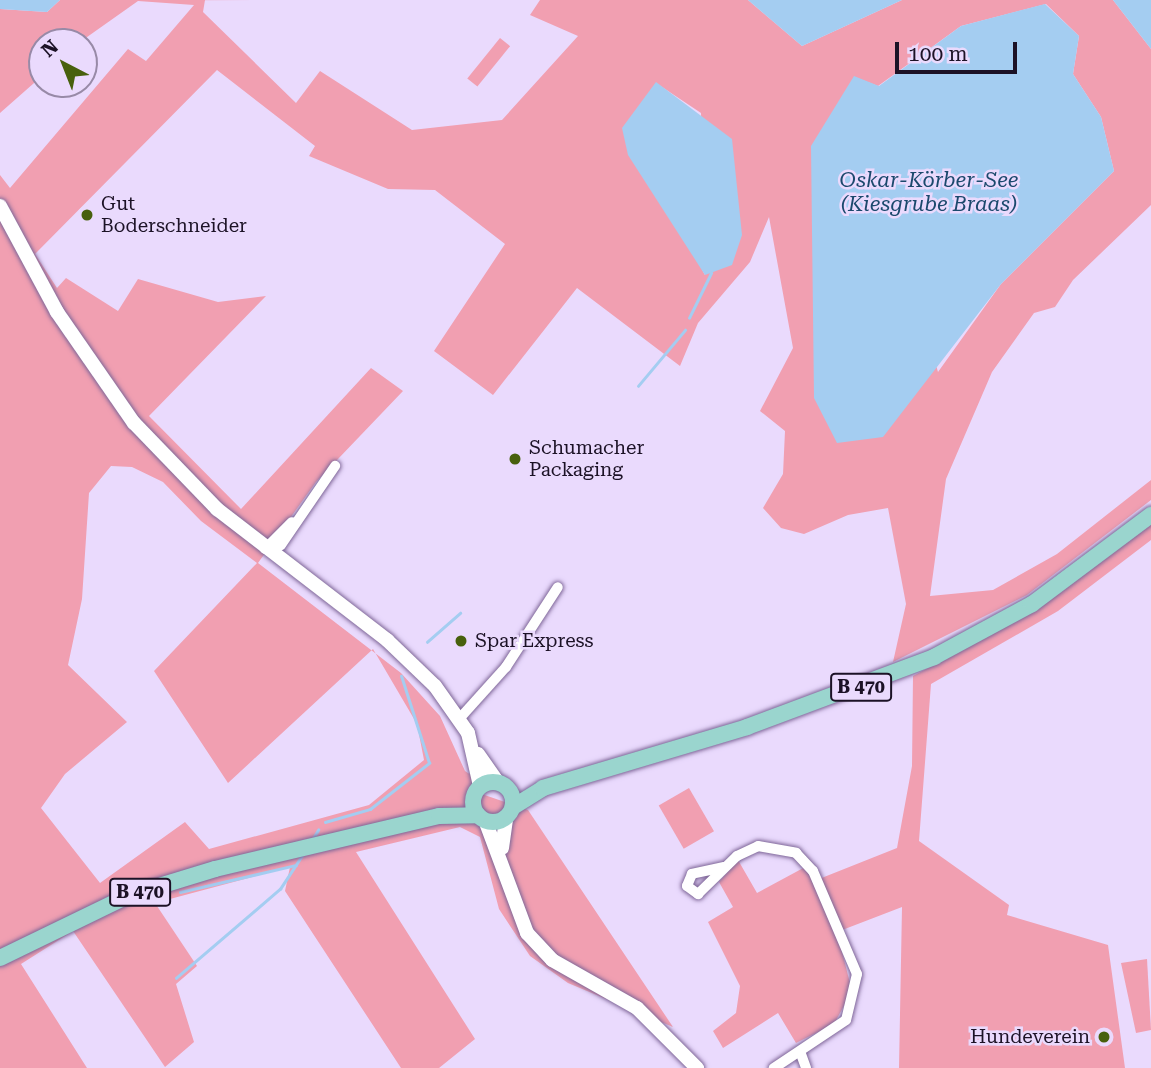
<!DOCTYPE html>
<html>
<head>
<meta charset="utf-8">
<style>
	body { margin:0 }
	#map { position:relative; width:1151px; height:1068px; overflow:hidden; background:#eadafd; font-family:"Roboto Serif",serif }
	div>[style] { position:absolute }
	.green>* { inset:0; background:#f19fb1; transform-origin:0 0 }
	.water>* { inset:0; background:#a4cdf1 }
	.stream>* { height:2.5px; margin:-1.25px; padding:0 1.25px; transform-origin:1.25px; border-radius:1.25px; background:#a4cdf1 }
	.roads { filter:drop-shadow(0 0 2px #7e6698) drop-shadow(0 0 2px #7e6698) }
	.street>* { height:10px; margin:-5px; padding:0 5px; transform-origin:5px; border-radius:5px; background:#fff }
	.secondary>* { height:14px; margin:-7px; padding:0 7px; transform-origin:7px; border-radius:7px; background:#fff }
	.primary>* { height:16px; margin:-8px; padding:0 8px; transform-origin:8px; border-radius:8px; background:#9ad5ce }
	.primary>.ring { margin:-8px; padding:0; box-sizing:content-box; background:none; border:16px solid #9ad5ce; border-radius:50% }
	.dots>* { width:19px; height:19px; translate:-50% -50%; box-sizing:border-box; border:4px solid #eadafd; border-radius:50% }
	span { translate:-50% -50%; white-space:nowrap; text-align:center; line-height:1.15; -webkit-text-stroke:5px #eadafd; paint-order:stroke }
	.shield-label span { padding:2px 5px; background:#eadafd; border:2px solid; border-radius:5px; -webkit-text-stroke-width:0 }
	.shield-label { font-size:18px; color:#1c1226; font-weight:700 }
	.poi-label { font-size:19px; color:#1c1226 }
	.left { translate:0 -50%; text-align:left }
	.right { translate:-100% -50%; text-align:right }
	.water-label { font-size:21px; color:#1b496d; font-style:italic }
	.north { position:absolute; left:28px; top:28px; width:70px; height:70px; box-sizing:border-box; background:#eadafd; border:2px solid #988aa7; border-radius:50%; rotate:318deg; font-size:19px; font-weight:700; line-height:28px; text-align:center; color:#1c1226 }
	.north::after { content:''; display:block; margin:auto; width:24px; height:32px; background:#48600d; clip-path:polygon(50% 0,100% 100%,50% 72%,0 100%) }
	.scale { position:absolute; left:895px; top:42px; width:122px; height:32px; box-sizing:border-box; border:4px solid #1c1226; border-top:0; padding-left:9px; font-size:21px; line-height:24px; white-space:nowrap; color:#1c1226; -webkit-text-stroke:5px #eadafd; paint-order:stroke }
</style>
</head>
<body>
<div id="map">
	<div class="green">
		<div style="clip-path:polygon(evenodd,60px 0,205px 0,203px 12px,296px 103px,320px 71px,412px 130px,502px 120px,578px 36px,530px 15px,540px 0,748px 0,802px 46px,902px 0,1113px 0,1151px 49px,1151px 205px,1073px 280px,1055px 307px,1034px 313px,992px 372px,946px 479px,930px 596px,993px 590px,1057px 554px,1151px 480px,1151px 500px,1027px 595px,893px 662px,906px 604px,888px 508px,848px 515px,804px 534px,781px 528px,763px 508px,783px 474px,785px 431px,760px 411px,793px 348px,769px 217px,750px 262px,698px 323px,680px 366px,577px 288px,493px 395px,434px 351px,505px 244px,435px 190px,388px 189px,309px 156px,315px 146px,217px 70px,35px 254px,57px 288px,66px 278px,118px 311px,138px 279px,218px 302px,266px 296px,149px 416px,241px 509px,371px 368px,403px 391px,316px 482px,258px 563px,401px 673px,440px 716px,465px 771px,474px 777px,470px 790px,528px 810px,673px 1027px,568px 983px,530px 956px,499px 909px,480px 837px,460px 827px,356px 852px,475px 1039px,439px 1068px,401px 1068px,285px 891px,290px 867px,155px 903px,197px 966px,176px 984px,194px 1042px,165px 1067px,73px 931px,21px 964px,87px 1068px,0 1068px,0 175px,10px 188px,128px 49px,146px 61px,194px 5px,138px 1px,80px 42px,42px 42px,42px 76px,0 113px,0 9px,47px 12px,60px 0,1046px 4px,1079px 36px,1073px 74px,1101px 117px,1114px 171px,1001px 284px,938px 372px,854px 77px,878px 86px,961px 26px,1046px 4px,60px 0,656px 83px,701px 113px,705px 275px,674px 218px,656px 83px,60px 0,111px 466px,132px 467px,163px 482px,201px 521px,257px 563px,154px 671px,228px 783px,373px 649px,417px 724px,424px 760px,369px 805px,209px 849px,185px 822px,100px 883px,41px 808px,65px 774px,127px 722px,68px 665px,82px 599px,89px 493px,111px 466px)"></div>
		<div style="left:500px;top:38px;width:13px;height:52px;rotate:39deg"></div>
		<div style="clip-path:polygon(1151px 524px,1151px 540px,1058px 611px,931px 684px,919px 841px,1009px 905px,1007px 915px,1108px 945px,1125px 1068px,899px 1068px,902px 907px,837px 932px,852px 991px,834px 1024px,796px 1043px,778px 1013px,723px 1048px,713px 1031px,736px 1013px,740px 986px,708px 922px,733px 907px,719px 882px,738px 860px,757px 893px,807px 866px,814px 881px,897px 848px,912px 766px,913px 676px,1030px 614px)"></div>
		<div style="left:689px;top:788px;width:50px;height:35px;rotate:60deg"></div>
		<div style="clip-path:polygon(1147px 959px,1151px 1030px,1136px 1033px,1121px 963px)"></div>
	</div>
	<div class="water">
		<div style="clip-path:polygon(0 0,60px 0,47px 12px,0 9px)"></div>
		<div style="clip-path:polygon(748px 0,902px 0,802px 46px)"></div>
		<div style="clip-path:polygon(1113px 0,1151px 0,1151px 49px)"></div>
		<div style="clip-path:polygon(1045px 4px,1079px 36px,1073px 74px,1101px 117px,1114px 171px,1001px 284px,883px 437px,837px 443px,814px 398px,811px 146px,854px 76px,879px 86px,961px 26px)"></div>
		<div style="clip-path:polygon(656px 82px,732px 139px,742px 235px,732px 265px,705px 275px,628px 155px,622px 128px)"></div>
	</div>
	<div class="stream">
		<div style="left:689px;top:318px;width:50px;rotate:-63.9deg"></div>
		<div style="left:638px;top:386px;width:73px;rotate:-50deg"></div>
		<div style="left:427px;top:642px;width:44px;rotate:-41.3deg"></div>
		<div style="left:325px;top:822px;width:47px;rotate:-16.1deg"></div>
		<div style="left:370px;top:809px;width:75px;rotate:-37.9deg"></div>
		<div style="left:429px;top:763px;width:91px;rotate:-107.8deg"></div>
		<div style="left:312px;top:840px;width:12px;rotate:-59deg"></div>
		<div style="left:180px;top:892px;width:119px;rotate:-13.1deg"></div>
		<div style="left:176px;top:978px;width:137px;rotate:-40.6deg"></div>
		<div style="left:280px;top:889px;width:42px;rotate:-56.7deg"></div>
	</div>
	<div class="roads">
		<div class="street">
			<div style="left:265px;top:549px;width:38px;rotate:-45deg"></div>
			<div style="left:269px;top:551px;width:13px;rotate:-27deg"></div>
			<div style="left:281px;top:545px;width:96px;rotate:-55.6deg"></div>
			<div style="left:460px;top:718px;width:69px;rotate:-48deg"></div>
			<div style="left:506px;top:667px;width:95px;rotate:-57deg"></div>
			<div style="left:724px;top:867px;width:33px;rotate:168deg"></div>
			<div style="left:692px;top:874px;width:13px;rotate:113deg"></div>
			<div style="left:687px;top:886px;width:14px;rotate:36deg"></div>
			<div style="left:698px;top:894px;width:54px;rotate:-44.3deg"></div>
			<div style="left:737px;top:856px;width:23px;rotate:-25deg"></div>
			<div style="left:758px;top:846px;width:39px;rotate:10deg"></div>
			<div style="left:796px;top:853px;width:25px;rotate:47deg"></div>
			<div style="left:813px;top:871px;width:112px;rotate:66.9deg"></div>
			<div style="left:857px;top:974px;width:47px;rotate:103.4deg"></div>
			<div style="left:846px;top:1020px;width:87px;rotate:146.3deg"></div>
			<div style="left:801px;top:1054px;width:15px;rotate:70deg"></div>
		</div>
		<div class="secondary">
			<div style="left:0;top:206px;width:120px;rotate:61.7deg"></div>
			<div style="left:57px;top:312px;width:135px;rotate:55.3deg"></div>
			<div style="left:134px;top:423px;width:120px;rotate:46deg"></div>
			<div style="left:217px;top:509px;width:215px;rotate:37.6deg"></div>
			<div style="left:387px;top:640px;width:66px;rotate:43.8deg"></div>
			<div style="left:435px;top:686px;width:57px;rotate:54.9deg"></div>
			<div style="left:468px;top:733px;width:54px;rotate:77.2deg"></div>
			<div style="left:478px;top:754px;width:33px;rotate:55deg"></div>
			<div style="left:485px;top:820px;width:121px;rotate:69.6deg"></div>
			<div style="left:527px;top:933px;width:37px;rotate:47deg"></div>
			<div style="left:552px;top:960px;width:98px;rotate:29.5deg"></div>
			<div style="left:637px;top:1008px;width:85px;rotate:45deg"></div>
			<div style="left:502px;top:848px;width:30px;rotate:-82deg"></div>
		</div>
		<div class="primary">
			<div class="ring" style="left:473px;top:782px;width:24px;height:24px"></div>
			<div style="left:513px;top:807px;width:36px;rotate:-32deg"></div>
			<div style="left:543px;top:788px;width:213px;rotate:-16.6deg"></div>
			<div style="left:747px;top:727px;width:200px;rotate:-20.5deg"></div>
			<div style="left:934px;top:657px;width:111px;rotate:-28.4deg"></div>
			<div style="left:1032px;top:604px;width:149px;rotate:-36.8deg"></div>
			<div style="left:0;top:958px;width:144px;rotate:-25.9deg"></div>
			<div style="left:130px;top:895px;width:89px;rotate:-17deg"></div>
			<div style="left:215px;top:869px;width:230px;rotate:-13.3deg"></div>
			<div style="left:439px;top:816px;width:39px;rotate:-1deg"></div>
		</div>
	</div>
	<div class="dots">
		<div style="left:87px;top:215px;background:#48600d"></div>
		<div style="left:515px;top:459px;background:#48600d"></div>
		<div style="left:461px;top:641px;background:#48600d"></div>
		<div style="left:1104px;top:1037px;background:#48600d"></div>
	</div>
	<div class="shield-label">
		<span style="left:861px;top:687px">B 470</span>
		<span style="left:140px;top:892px">B 470</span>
	</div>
	<div class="poi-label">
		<span class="left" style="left:101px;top:215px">Gut<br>Boderschneider</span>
		<span class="left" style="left:529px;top:459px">Schumacher<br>Packaging</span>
		<span class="left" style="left:475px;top:641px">Spar Express</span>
		<span class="right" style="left:1090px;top:1037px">Hundeverein</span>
	</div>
	<div class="water-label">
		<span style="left:929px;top:192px">Oskar-Körber-See<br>(Kiesgrube Braas)</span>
	</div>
	<div class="north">N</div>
	<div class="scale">100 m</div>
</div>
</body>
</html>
